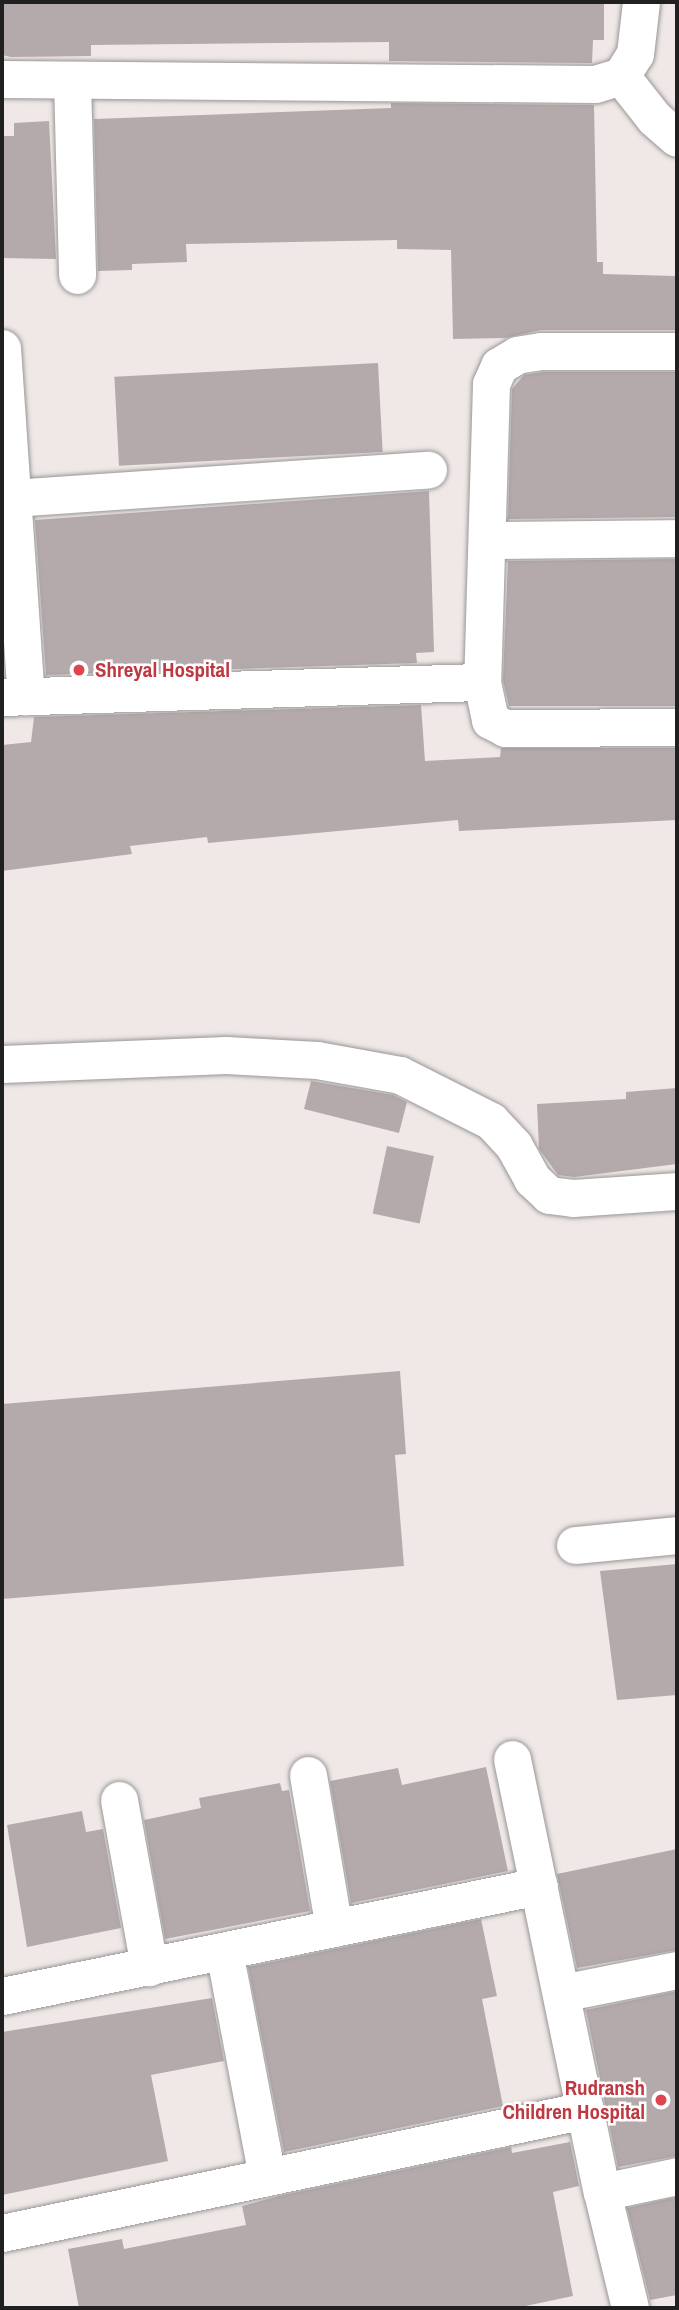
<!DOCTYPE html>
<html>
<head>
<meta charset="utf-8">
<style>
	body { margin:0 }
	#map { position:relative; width:679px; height:2310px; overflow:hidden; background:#f0e8e7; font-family:"Archivo Narrow",sans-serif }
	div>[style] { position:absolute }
	.building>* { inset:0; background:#b5aaab; transform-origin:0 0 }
	.roads { filter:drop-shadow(0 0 2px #979797) drop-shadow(0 0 2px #979797) }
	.minor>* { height:37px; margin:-18.5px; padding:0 18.5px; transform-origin:18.5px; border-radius:18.5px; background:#fff }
	.dots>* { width:19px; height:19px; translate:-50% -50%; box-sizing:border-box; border:4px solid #fff; border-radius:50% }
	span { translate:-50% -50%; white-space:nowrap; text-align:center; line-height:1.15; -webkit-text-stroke:5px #fff; paint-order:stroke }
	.health-label { font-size:21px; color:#be3a42; font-weight:700 }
	.left { translate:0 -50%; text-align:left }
	.right { translate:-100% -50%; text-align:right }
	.frame { position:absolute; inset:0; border:4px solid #202020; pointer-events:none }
</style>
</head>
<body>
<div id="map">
	<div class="building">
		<div style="clip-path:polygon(2px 2px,604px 2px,604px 40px,593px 40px,592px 63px,389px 61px,389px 42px,91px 45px,91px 56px,11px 57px,2px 55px)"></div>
		<div style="clip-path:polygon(391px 103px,594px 105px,597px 262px,603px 262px,603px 274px,676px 276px,677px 330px,541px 330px,505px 338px,453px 339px,451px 250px,397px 249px,397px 240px,186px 244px,187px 262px,132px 264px,132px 270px,98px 271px,94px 119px,391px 108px)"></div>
		<div style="clip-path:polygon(49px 121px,56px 259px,2px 258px,2px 136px,14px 136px,14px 123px)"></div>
		<div style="left:378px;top:363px;width:89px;height:264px;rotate:87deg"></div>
		<div style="clip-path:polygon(543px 372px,677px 372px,677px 517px,508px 519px,512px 389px,524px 375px)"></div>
		<div style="clip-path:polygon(429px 491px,434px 652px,416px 653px,417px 663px,46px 675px,35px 520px)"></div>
		<div style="clip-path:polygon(677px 559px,677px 706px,509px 706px,503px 680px,508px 561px)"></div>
		<div style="clip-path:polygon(421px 705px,425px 761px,500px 757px,501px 748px,677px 748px,677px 820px,459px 831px,458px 820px,208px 843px,207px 837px,130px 846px,132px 854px,2px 871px,2px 745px,31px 742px,34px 717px)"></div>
		<div style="clip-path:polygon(311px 1081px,393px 1095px,407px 1102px,399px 1133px,304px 1109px)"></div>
		<div style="clip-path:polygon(677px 1088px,677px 1164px,574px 1177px,558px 1175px,539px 1149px,537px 1104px,626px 1099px,626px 1092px)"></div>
		<div style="left:387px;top:1146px;width:48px;height:69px;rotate:12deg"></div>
		<div style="clip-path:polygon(400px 1371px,406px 1454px,395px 1455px,404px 1566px,2px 1599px,2px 1404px)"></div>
		<div style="clip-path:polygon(677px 1564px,677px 1695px,617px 1700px,600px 1571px)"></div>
		<div style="clip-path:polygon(486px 1767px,508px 1871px,351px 1903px,330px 1781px,398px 1768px,402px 1785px)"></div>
		<div style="clip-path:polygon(280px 1783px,282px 1791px,289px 1790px,310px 1911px,165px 1939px,144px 1820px,201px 1808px,199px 1798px)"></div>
		<div style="clip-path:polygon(82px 1811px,86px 1832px,103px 1829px,121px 1928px,27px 1947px,7px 1825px)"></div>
		<div style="clip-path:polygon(677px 1849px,677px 1950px,577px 1968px,557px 1874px)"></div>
		<div style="clip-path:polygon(481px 1919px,497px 1996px,482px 1999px,503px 2106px,284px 2152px,248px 1967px)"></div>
		<div style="clip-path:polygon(677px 1991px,677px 2156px,618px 2167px,586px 2010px)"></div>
		<div style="clip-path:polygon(212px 1998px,224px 2061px,151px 2075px,168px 2161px,2px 2195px,2px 2032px)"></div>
		<div style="clip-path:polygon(570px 2142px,579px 2186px,553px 2192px,573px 2296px,516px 2308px,79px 2308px,68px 2249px,122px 2239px,124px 2249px,246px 2225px,242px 2206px,279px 2196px,511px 2147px,512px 2153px)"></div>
		<div style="clip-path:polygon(677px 2197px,677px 2295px,650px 2300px,627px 2208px)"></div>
	</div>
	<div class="roads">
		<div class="minor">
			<div style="left:621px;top:76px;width:53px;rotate:51.8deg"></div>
			<div style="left:654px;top:118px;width:30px;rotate:41deg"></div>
			<div style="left:2px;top:79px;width:593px;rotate:0.48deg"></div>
			<div style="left:595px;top:84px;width:27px;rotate:-17deg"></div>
			<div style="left:621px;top:76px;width:26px;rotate:-58deg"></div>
			<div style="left:635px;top:54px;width:52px;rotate:-83.4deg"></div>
			<div style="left:72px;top:80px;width:195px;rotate:88.5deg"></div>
			<div style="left:2px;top:348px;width:349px;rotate:86.1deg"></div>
			<div style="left:677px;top:351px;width:136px;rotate:180deg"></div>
			<div style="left:541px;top:351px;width:24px;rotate:171deg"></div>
			<div style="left:517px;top:355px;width:21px;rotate:149deg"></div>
			<div style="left:499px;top:366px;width:20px;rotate:114deg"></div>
			<div style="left:491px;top:384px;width:298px;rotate:91.7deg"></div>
			<div style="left:482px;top:682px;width:39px;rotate:78deg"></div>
			<div style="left:490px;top:720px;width:17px;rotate:28deg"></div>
			<div style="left:505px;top:728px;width:172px;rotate:-0.3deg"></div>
			<div style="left:12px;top:498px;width:417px;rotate:-3.9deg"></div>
			<div style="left:489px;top:540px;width:188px;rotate:-0.6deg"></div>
			<div style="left:2px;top:697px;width:480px;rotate:-1.8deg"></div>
			<div style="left:2px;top:1064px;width:224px;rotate:-2.3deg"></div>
			<div style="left:226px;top:1055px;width:91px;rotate:3.1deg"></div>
			<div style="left:317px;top:1060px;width:84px;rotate:10.2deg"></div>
			<div style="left:400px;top:1075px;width:102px;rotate:26.8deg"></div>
			<div style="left:491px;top:1121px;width:34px;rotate:47deg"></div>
			<div style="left:514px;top:1146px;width:38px;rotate:61deg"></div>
			<div style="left:532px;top:1179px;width:23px;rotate:43deg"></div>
			<div style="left:549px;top:1195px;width:24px;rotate:7deg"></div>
			<div style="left:573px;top:1198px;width:104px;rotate:-3.9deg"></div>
			<div style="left:575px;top:1545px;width:102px;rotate:-5.6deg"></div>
			<div style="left:512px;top:1759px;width:442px;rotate:78.3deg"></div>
			<div style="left:602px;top:2192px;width:119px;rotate:76.4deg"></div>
			<div style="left:308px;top:1775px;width:155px;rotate:80.4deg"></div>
			<div style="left:119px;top:1800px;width:170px;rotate:79.8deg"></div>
			<div style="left:224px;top:1951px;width:230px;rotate:79.2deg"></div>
			<div style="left:561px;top:1993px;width:118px;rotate:-11.2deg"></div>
			<div style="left:2px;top:1996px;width:548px;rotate:-11.58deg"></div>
			<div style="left:602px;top:2192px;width:77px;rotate:-12deg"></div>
			<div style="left:2px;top:2233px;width:596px;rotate:-11.91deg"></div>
		</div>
	</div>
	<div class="dots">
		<div style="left:79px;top:670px;background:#e0444e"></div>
		<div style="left:661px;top:2100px;background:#e0444e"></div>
	</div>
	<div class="health-label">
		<span class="left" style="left:95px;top:670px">Shreyal Hospital</span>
		<span class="right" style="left:645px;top:2100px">Rudransh<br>Children Hospital</span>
	</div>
	<div class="frame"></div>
</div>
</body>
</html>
